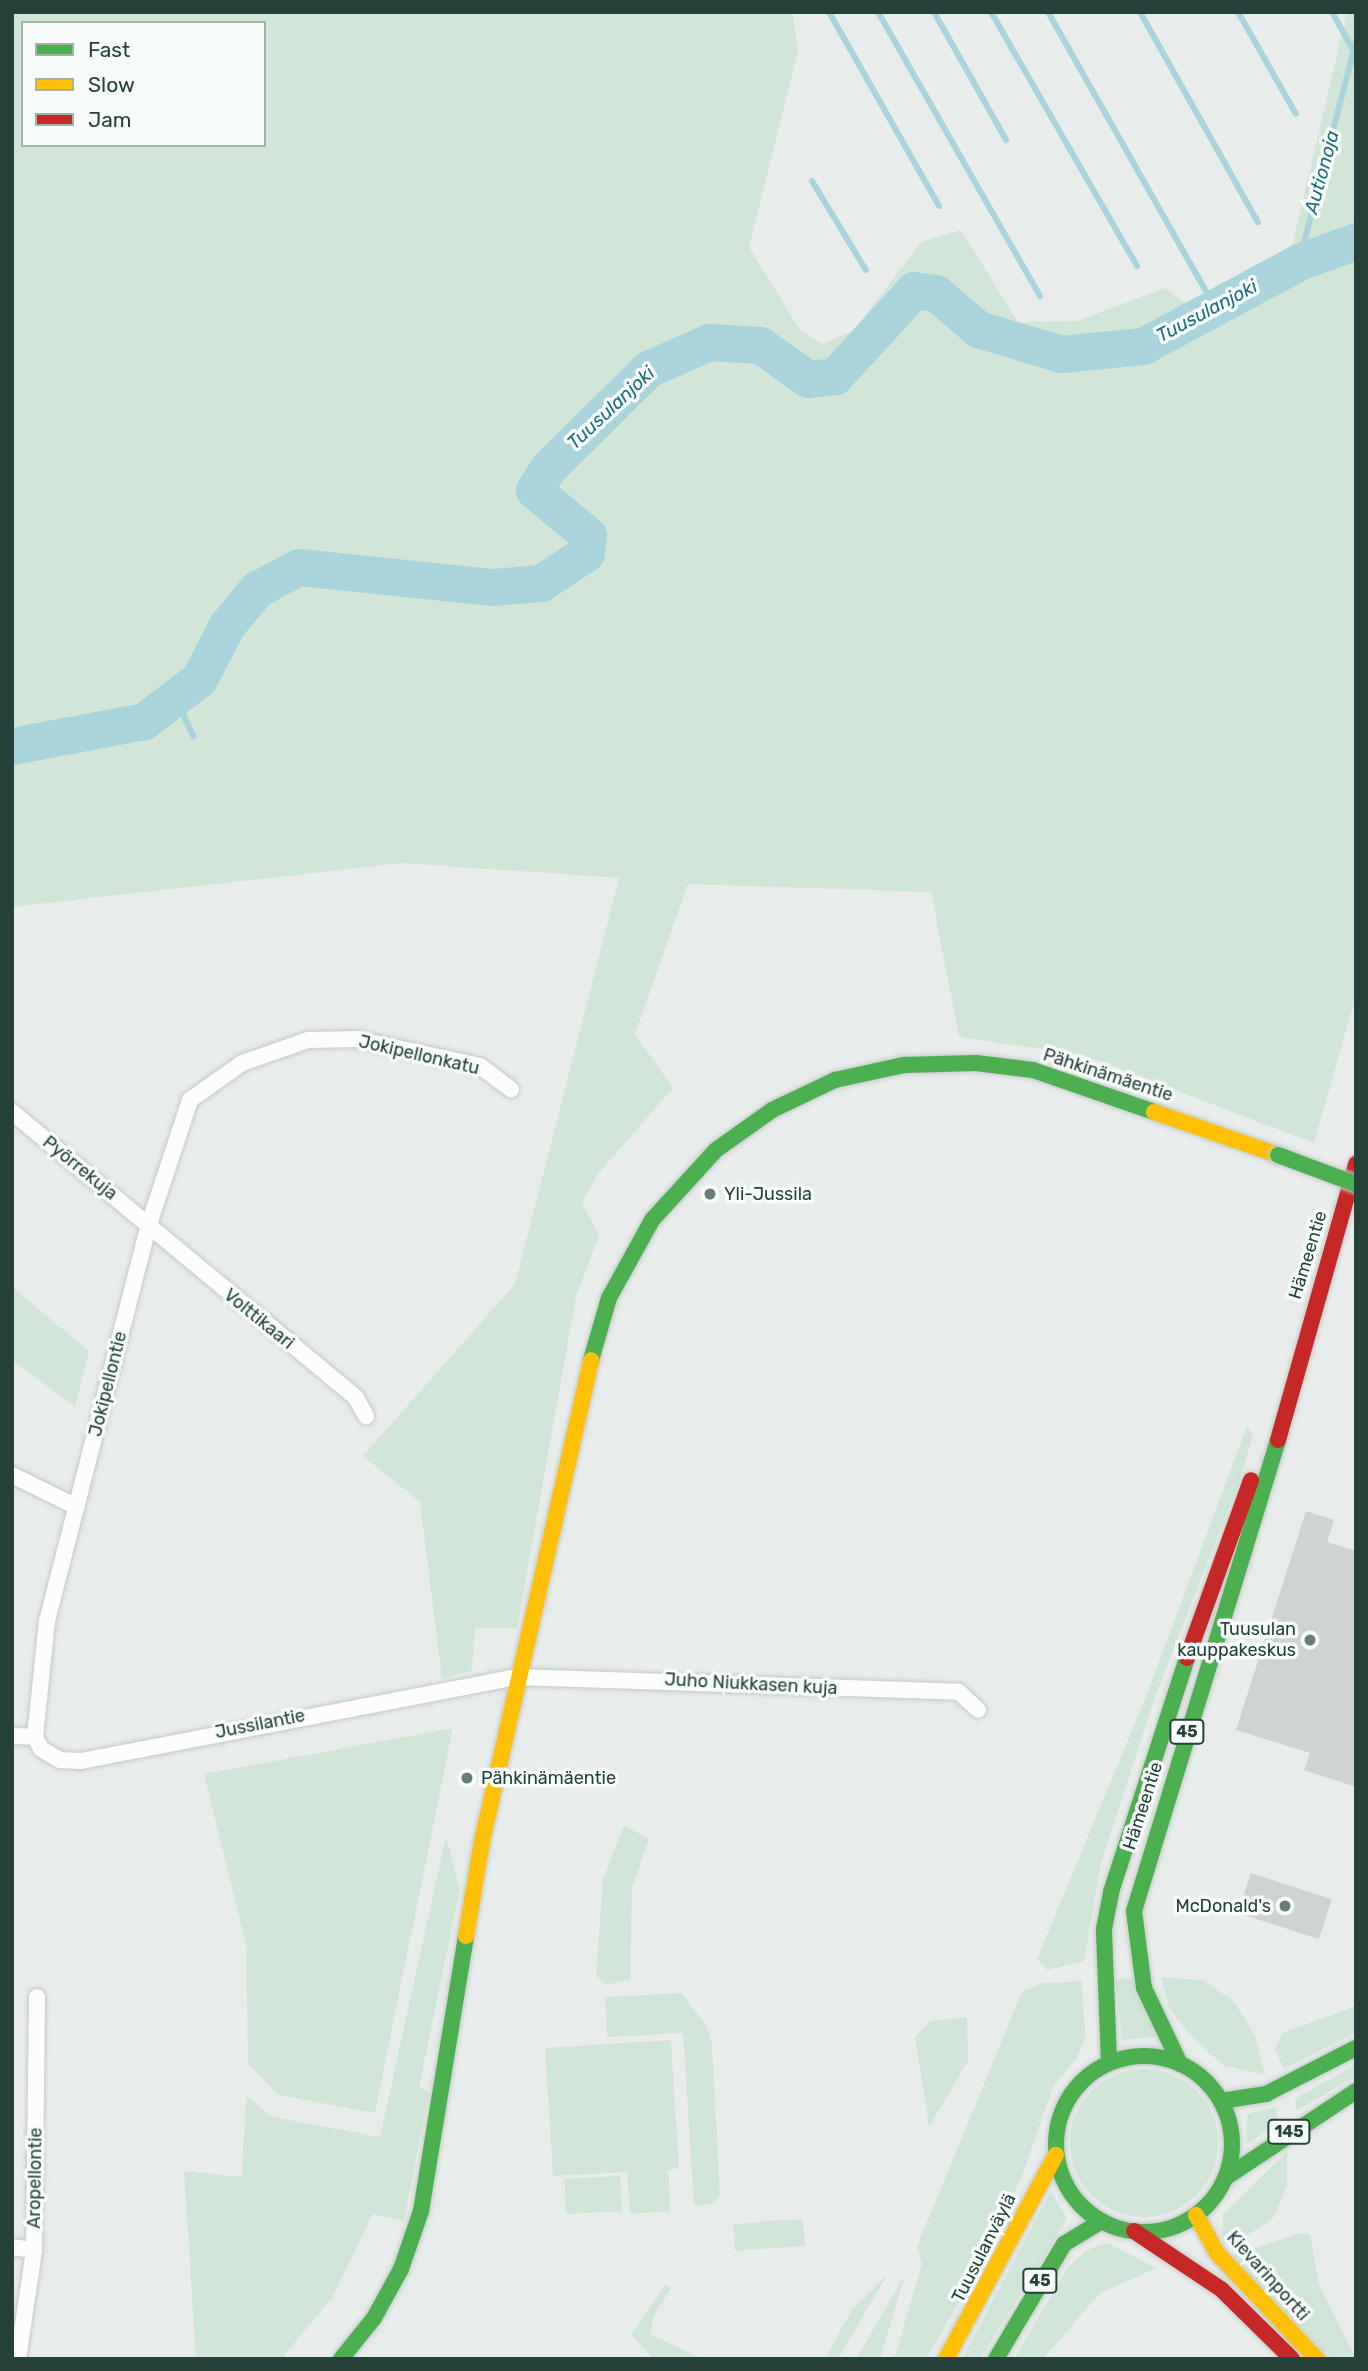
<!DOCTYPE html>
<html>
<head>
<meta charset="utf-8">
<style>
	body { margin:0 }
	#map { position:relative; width:1368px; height:2371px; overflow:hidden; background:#e8edeb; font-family:Rubik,sans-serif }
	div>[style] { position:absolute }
	.green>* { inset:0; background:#d1e6d8; transform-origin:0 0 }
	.round { border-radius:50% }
	.stream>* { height:6px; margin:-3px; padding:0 3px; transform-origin:3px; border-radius:3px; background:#a9d4db }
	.river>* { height:37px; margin:-18.5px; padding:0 18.5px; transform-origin:18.5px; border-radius:18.5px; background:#a9d4db }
	.building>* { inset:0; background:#cfd4d2; transform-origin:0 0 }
	.roads { filter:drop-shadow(0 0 2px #c5cac8) drop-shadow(0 0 2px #c5cac8) }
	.street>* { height:16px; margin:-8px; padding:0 8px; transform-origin:8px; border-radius:8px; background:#fcfcfc }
	.fast>* { height:16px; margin:-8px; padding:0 8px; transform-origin:8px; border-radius:8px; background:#4caf50 }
	.fast>.ring { margin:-8px; padding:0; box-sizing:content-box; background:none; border:16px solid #4caf50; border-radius:50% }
	.slow>* { height:16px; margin:-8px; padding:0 8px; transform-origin:8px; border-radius:8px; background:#ffc107 }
	.jam>* { height:16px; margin:-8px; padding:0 8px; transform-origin:8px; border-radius:8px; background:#c62828 }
	.bridges { filter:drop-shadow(0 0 2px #c3cbc8) drop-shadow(0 0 2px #c3cbc8) }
	.fast-bridge>* { height:16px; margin:-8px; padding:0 8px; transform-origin:8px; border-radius:8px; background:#4caf50 }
	.dots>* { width:19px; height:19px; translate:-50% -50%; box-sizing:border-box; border:4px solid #f7fbf9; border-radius:50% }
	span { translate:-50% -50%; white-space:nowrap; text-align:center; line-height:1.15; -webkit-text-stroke:7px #f7fbf9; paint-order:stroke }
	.shield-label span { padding:2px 5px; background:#f7fbf9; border:2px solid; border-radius:5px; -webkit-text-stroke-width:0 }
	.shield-label { font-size:16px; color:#24423a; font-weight:700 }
	.street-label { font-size:18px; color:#24423a }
	.poi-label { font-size:18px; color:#24423a }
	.left { translate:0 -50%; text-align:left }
	.right { translate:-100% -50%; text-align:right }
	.water-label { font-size:19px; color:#1c6f80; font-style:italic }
	.frame { position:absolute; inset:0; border:14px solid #24423a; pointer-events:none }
	.legend { position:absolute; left:21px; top:21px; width:245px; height:126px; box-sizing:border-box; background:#f7fbf9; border:2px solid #a3b1ad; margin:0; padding:9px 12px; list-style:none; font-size:21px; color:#24423a }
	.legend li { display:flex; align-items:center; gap:14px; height:35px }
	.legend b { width:35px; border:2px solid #a3b1ad }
</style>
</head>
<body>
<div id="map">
	<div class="green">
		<div style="clip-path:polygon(evenodd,12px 12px,792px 12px,798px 51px,749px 247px,800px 330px,823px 344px,854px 330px,921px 242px,961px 230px,1018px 322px,1077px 321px,1165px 288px,1192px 308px,1211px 304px,1290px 255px,1347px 12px,1356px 12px,1356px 995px,1314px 1143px,1083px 1055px,959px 1037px,931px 892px,688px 884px,635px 1034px,673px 1088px,598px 1174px,582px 1203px,599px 1235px,576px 1297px,517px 1628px,475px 1628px,472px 1671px,442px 1678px,420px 1502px,363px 1456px,515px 1284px,619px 878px,402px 863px,12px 907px,12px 12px,23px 23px,264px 23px,264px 145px,23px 145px,23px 23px)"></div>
		<div style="clip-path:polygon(12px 1287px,89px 1351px,75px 1407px,12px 1360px)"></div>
		<div style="clip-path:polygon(1247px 1426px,1253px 1436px,1238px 1484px,1155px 1697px,1101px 1863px,1084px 1961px,1047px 1970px,1037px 1959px,1147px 1694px)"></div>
		<div style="clip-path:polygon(453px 1728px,375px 2113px,278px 2095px,248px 2063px,246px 1945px,204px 1774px)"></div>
		<div style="clip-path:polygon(624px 1825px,649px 1839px,632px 1888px,630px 1979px,606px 1985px,596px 1975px,603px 1880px)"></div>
		<div style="clip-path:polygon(446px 1836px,460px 1889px,419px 2087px,429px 2092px,404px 2221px,373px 2214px,332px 2298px,281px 2359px,196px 2359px,184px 2171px,242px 2177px,246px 2096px,273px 2117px,380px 2137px)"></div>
		<div style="clip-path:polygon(1161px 1977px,1203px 1980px,1234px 2002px,1255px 2035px,1265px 2075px,1223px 2065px,1189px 2034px,1169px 2008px)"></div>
		<div style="clip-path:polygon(1132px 1978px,1157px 2037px,1122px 2040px,1116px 1979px)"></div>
		<div style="clip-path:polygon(1082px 1981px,1085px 2037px,1077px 2058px,1053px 2087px,1022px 2176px,975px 2275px,926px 2359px,894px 2359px,922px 2264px,917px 2246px,1022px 1992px,1042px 1983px)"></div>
		<div style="clip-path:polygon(682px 1993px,707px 2027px,712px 2044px,720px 2196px,712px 2204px,694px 2206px,683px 2033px,607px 2037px,605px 1997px)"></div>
		<div style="clip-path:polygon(1356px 2006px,1356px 2032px,1284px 2069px,1275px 2050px,1282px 2033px)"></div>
		<div style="clip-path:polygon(967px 2017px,968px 2061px,929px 2127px,915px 2036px,931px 2021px)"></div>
		<div style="clip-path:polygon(671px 2040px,679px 2168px,668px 2170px,670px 2211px,630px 2214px,627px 2172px,553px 2176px,545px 2048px)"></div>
		<div style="clip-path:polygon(1356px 2064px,1356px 2076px,1296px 2111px,1295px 2099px)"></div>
		<div class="round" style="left:1070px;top:2069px;width:148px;height:148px"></div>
		<div style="clip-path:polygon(1276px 2107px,1278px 2122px,1247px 2145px,1247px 2114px)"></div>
		<div style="clip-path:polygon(1287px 2152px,1287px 2185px,1274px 2217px,1237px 2243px,1222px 2244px,1223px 2214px)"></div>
		<div style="left:620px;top:2176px;width:35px;height:56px;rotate:87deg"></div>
		<div style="clip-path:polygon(1051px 2191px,1067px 2219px,980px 2359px,962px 2359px)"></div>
		<div style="left:803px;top:2219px;width:27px;height:70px;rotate:86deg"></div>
		<div style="clip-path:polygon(1299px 2233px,1310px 2235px,1319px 2285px,1356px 2359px,1330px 2359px,1232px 2256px)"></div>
		<div style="clip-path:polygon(1107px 2243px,1157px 2268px,1100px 2293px,1043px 2359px,1014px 2359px,1068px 2267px,1087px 2250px)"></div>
		<div style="clip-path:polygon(888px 2274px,838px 2359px,825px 2359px,851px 2311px)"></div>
		<div style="clip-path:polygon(905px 2275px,880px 2359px,856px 2359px)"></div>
		<div style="clip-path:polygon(666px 2284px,671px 2289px,654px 2315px,650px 2334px,702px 2359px,653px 2359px,631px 2334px)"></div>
	</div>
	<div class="stream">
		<div style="left:829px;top:12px;width:223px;rotate:60.4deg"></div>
		<div style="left:878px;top:12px;width:327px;rotate:60.3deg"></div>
		<div style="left:934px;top:12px;width:147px;rotate:60.6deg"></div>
		<div style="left:991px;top:12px;width:293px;rotate:60.1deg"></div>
		<div style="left:1048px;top:12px;width:339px;rotate:60.5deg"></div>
		<div style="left:1140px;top:12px;width:241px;rotate:60.7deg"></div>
		<div style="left:1238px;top:12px;width:117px;rotate:60.4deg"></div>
		<div style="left:1332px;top:12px;width:43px;rotate:61.1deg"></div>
		<div style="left:812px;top:181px;width:104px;rotate:58.8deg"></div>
		<div style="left:1299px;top:262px;width:228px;rotate:-75.5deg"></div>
		<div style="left:175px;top:698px;width:43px;rotate:64deg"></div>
	</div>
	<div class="river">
		<div style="left:12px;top:746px;width:134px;rotate:-10.7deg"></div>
		<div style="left:144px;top:721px;width:69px;rotate:-37.4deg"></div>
		<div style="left:199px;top:679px;width:61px;rotate:-62.6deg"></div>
		<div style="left:227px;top:625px;width:47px;rotate:-50.2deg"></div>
		<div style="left:257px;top:589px;width:47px;rotate:-27.6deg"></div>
		<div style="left:299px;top:567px;width:195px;rotate:5.9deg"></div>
		<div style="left:493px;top:587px;width:48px;rotate:-4.8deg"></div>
		<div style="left:541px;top:583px;width:54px;rotate:-33.7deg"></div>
		<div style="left:586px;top:553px;width:18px;rotate:-84deg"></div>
		<div style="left:588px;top:535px;width:70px;rotate:-140.2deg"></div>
		<div style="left:534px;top:490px;width:25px;rotate:-58deg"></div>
		<div style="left:547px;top:469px;width:142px;rotate:-44.7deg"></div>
		<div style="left:648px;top:369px;width:67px;rotate:-23.9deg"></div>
		<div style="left:709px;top:342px;width:51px;rotate:3.4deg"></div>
		<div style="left:760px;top:345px;width:59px;rotate:35.3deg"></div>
		<div style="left:808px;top:379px;width:27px;rotate:-6deg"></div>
		<div style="left:835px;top:376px;width:117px;rotate:-47.4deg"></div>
		<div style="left:914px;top:290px;width:22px;rotate:8deg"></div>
		<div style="left:936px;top:293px;width:55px;rotate:40.6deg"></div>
		<div style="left:978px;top:329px;width:87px;rotate:16.8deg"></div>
		<div style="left:1061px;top:354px;width:82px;rotate:-5.6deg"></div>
		<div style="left:1143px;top:346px;width:177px;rotate:-28.3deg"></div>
		<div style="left:1299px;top:262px;width:61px;rotate:-20.2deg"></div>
	</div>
	<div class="building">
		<div style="clip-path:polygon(1306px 1511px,1334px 1520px,1327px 1542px,1356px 1551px,1356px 1787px,1304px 1770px,1310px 1753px,1236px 1730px)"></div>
		<div style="left:1251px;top:1873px;width:85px;height:42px;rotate:18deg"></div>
	</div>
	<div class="roads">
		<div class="street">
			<div style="left:12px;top:1112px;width:447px;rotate:39.7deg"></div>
			<div style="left:356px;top:1398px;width:21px;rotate:61deg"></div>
			<div style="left:12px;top:1475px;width:72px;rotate:26.2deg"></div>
			<div style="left:12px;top:1736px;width:23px;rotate:2deg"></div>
			<div style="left:35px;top:1737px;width:13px;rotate:63deg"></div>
			<div style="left:41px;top:1749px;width:22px;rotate:30deg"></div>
			<div style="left:60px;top:1760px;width:21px;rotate:3deg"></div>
			<div style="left:81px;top:1761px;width:444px;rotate:-10.9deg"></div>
			<div style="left:517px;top:1677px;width:442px;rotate:1.9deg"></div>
			<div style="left:959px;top:1692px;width:26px;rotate:43deg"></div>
			<div style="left:35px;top:1737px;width:117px;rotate:-84.1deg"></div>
			<div style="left:47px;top:1621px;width:410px;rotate:-75.6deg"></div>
			<div style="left:149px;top:1224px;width:131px;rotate:-71.7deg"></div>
			<div style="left:190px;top:1100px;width:64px;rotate:-35.4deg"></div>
			<div style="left:242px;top:1063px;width:70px;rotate:-19.2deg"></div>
			<div style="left:308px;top:1040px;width:48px;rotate:-1.2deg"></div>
			<div style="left:356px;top:1039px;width:127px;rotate:12.3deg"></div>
			<div style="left:480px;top:1066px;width:39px;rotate:37deg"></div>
			<div style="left:12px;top:2247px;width:22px;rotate:8deg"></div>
			<div style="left:18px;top:2359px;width:110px;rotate:-81.6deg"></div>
			<div style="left:34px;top:2250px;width:253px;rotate:-89.3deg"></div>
		</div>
		<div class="fast">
			<div style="left:591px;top:1360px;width:65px;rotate:-73.8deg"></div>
			<div style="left:609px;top:1298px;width:89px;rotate:-61.1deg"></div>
			<div style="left:652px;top:1220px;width:95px;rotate:-47.6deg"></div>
			<div style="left:716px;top:1150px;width:69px;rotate:-35.5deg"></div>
			<div style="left:772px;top:1110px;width:70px;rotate:-25.5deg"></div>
			<div style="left:835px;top:1080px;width:71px;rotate:-12.3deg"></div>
			<div style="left:904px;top:1065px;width:72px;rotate:-1.6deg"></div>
			<div style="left:976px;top:1063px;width:57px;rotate:7deg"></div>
			<div style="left:1033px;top:1070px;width:128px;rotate:19.1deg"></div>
			<div class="ring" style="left:1056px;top:2056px;width:160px;height:160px"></div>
			<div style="left:1109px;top:2062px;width:133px;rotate:-92.2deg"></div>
			<div style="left:1104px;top:1929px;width:38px;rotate:-79deg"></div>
			<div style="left:1111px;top:1892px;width:246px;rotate:-72deg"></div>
			<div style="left:1180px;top:2064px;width:84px;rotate:-115.3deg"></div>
			<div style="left:1144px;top:1988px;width:78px;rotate:-97.4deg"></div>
			<div style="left:1134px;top:1911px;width:493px;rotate:-73deg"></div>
			<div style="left:1221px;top:2101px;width:46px;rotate:-8.8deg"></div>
			<div style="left:1266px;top:2094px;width:101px;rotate:-27.1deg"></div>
			<div style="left:1225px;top:2178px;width:157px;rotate:-33.6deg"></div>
			<div style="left:341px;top:2359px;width:53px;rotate:-51.2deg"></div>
			<div style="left:374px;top:2318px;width:56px;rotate:-61.1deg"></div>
			<div style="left:401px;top:2269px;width:61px;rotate:-71deg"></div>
			<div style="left:421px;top:2211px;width:279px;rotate:-80.7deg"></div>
			<div style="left:996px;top:2359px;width:134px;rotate:-59.4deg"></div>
			<div style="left:1064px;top:2244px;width:44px;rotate:-31.2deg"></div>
		</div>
		<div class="slow">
			<div style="left:1154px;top:1112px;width:131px;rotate:19.1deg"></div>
			<div style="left:466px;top:1936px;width:96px;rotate:-80.4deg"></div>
			<div style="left:482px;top:1841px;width:493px;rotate:-77.2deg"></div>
			<div style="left:1196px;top:2215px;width:43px;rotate:61.1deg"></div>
			<div style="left:1217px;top:2253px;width:146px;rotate:46.7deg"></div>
			<div style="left:946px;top:2359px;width:232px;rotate:-61.7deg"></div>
		</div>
		<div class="jam">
			<div style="left:1278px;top:1440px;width:287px;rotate:-74.2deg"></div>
			<div style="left:1187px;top:1658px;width:189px;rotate:-70.2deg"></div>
			<div style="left:1134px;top:2231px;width:106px;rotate:33.8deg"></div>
			<div style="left:1222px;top:2290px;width:98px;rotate:44.6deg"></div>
		</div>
	</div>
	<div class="bridges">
		<div class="fast-bridge">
			<div style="left:1278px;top:1155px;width:83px;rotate:20.4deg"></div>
		</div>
	</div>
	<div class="dots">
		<div style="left:710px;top:1194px;background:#697e78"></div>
		<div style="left:1310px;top:1640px;background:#697e78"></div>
		<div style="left:467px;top:1778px;background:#697e78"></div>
		<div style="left:1285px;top:1906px;background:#697e78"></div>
	</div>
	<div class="shield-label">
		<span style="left:1187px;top:1732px">45</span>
		<span style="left:1289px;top:2132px">145</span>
		<span style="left:1040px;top:2281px">45</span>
	</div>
	<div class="street-label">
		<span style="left:419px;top:1055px;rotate:13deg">Jokipellonkatu</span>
		<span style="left:1108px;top:1075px;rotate:18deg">Pähkinämäentie</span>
		<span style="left:80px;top:1168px;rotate:39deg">Pyörrekuja</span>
		<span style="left:1308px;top:1255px;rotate:-73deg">Hämeentie</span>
		<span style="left:259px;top:1319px;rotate:39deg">Volttikaari</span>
		<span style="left:108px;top:1384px;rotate:-76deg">Jokipellontie</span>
		<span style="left:751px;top:1684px;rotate:3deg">Juho Niukkasen kuja</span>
		<span style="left:260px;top:1724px;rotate:-11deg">Jussilantie</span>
		<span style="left:1143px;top:1806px;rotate:-72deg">Hämeentie</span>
		<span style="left:35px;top:2178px;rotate:-89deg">Aropellontie</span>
		<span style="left:984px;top:2248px;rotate:-63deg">Tuusulanväylä</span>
		<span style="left:1268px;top:2276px;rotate:48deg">Kievarinportti</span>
	</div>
	<div class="poi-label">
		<span class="left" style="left:724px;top:1194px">Yli-Jussila</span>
		<span class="right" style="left:1296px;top:1640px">Tuusulan<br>kauppakeskus</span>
		<span class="left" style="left:481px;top:1778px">Pähkinämäentie</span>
		<span class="right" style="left:1271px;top:1906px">McDonald's</span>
	</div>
	<div class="water-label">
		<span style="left:1322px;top:172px;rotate:-75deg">Autionoja</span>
		<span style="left:1207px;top:311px;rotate:-28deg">Tuusulanjoki</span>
		<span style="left:611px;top:408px;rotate:-43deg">Tuusulanjoki</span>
	</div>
	<div class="frame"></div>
	<ul class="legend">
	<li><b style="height:9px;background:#4caf50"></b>Fast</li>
	<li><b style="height:9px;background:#ffc107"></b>Slow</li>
	<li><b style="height:9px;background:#c62828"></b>Jam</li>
	</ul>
</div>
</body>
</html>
